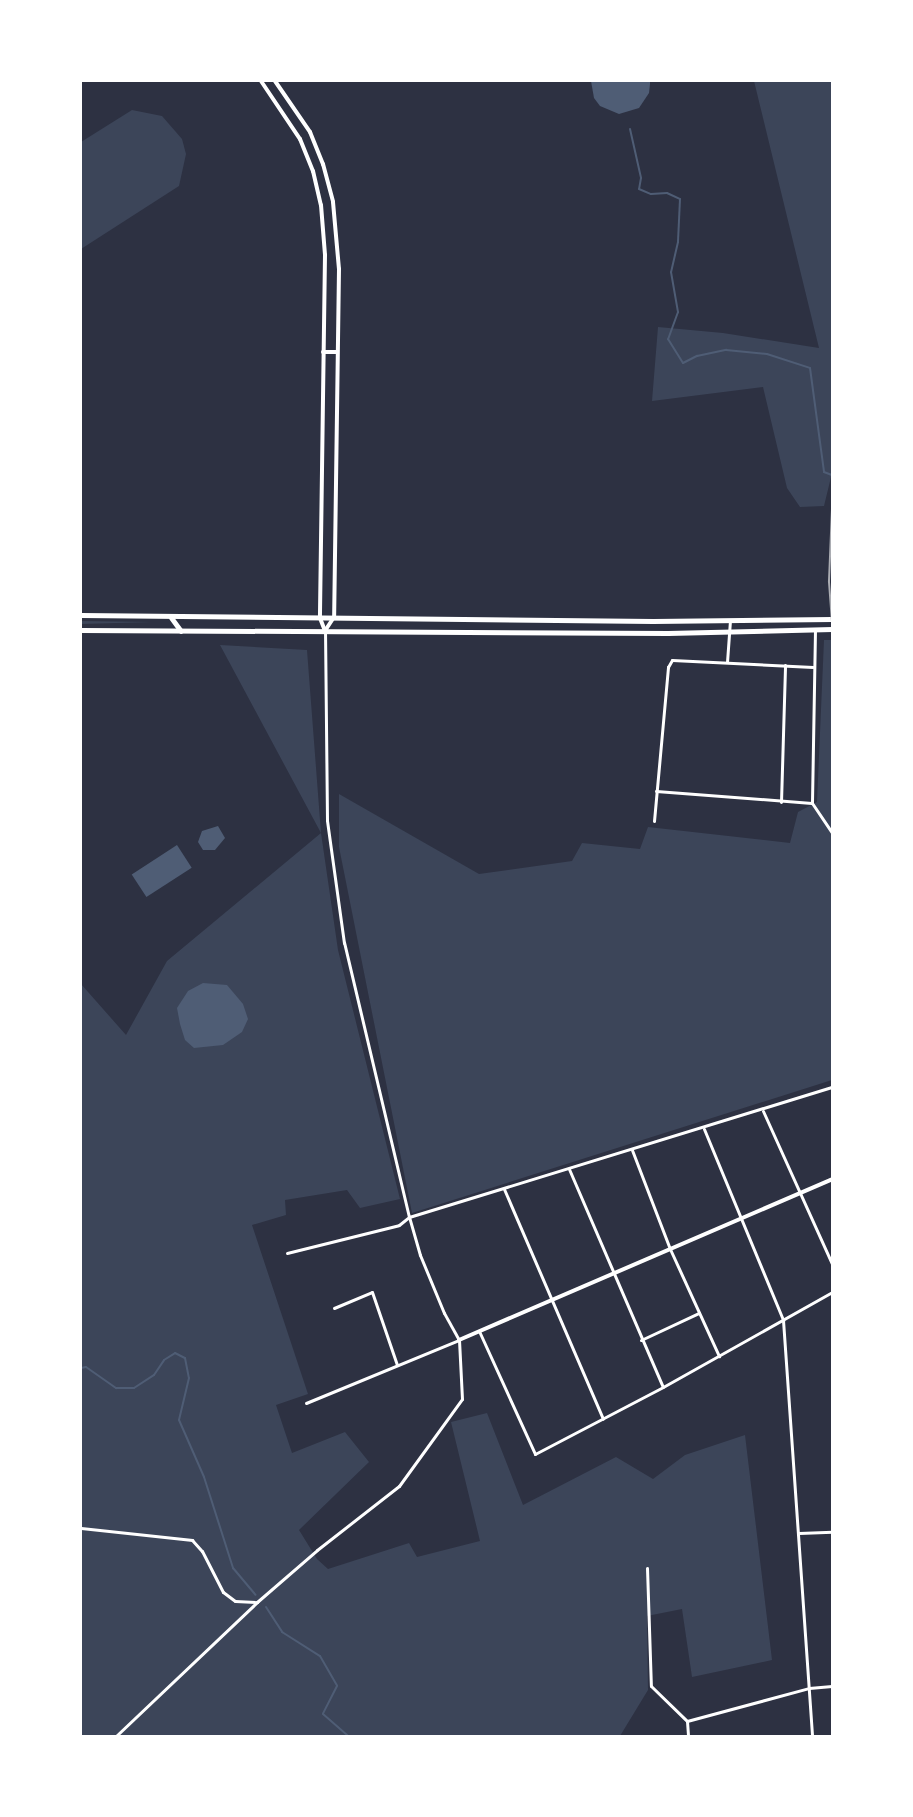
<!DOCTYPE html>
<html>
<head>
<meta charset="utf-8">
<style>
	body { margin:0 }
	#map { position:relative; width:913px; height:1817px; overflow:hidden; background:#2d3142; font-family:"Fira Sans Condensed",sans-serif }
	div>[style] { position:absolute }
	.green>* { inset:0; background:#3c4559 }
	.water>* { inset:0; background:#4f5d75; transform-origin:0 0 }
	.stream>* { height:2px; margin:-1px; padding:0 1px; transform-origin:1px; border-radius:1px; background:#4f5d75 }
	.minor>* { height:3px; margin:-1.5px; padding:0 1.5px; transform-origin:1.5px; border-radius:1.5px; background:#fff }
	.tertiary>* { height:4px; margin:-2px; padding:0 2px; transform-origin:2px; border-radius:2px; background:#fff }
	.secondary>* { height:4.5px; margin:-2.25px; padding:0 2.25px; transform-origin:2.25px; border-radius:2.25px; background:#fff }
	.rail>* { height:2px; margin:-1px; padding:0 1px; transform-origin:1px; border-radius:1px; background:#abadb3 }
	span { translate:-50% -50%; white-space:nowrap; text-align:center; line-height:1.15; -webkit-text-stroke:5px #fff; paint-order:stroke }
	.frame { position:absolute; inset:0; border:82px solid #fff; pointer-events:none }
</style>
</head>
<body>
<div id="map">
	<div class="green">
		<div style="clip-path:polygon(754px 81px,832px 81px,832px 473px,824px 506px,800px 507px,787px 488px,763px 387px,652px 401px,658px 327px,723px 333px,819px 348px)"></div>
		<div style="clip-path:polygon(132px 110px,162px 116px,182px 139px,186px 154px,179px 186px,81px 249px,81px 142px)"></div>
		<div style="clip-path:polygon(81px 621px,153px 622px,81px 624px)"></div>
		<div style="clip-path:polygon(824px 640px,832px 640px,832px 1080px,412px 1213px,339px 847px,339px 794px,479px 874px,572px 861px,582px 843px,640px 849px,648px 827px,790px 843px,798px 812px,817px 802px)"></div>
		<div style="clip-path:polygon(220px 645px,307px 650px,321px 833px,338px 950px,400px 1199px,360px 1208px,347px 1190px,285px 1200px,286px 1215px,252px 1225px,308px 1394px,276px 1405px,292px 1453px,345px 1432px,369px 1462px,299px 1530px,317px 1559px,328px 1569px,409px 1543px,417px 1557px,480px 1541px,451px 1422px,487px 1413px,523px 1505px,616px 1457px,653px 1479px,685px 1455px,745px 1435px,772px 1660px,692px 1677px,682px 1609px,647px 1616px,648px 1690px,620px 1736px,81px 1736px,81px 984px,126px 1035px,167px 961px,321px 833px)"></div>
	</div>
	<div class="water">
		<div style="clip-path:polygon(591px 81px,650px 81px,650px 84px,649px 93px,639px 108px,619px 114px,600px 106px,594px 98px)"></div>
		<div style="clip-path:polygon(218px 826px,225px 838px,215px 850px,203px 850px,198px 842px,202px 831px)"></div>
		<div style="left:177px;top:845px;width:27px;height:54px;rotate:57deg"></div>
		<div style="clip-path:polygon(203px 983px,227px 985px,243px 1004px,248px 1019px,242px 1032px,223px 1045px,194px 1048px,185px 1040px,180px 1024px,177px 1008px,188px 991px)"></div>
	</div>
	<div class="stream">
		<div style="left:630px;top:129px;width:50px;rotate:77.3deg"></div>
		<div style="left:641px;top:178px;width:11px;rotate:100deg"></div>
		<div style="left:639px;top:189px;width:13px;rotate:23deg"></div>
		<div style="left:651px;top:194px;width:16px;rotate:-4deg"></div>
		<div style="left:667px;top:193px;width:14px;rotate:25deg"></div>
		<div style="left:680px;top:199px;width:43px;rotate:92.7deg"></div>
		<div style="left:678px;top:242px;width:31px;rotate:103deg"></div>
		<div style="left:671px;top:272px;width:41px;rotate:80.1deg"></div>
		<div style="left:678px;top:312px;width:29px;rotate:110deg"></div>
		<div style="left:668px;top:339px;width:28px;rotate:58deg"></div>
		<div style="left:683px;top:363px;width:16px;rotate:-27deg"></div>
		<div style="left:697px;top:356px;width:30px;rotate:-12deg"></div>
		<div style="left:726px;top:350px;width:41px;rotate:5.6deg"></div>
		<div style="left:767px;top:354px;width:45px;rotate:18deg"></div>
		<div style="left:810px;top:368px;width:105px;rotate:82.3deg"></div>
		<div style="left:824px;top:472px;width:9px;rotate:21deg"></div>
		<div style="left:81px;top:1368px;width:5px;rotate:-11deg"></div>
		<div style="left:86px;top:1367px;width:37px;rotate:35deg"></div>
		<div style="left:116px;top:1388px;width:18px"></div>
		<div style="left:134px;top:1388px;width:24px;rotate:-33deg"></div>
		<div style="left:154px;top:1375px;width:18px;rotate:-56deg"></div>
		<div style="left:164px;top:1360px;width:13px;rotate:-32deg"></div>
		<div style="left:175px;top:1353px;width:11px;rotate:27deg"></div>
		<div style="left:185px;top:1358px;width:20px;rotate:79deg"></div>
		<div style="left:189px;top:1378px;width:43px;rotate:103.4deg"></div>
		<div style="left:179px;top:1420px;width:62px;rotate:66.3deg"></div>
		<div style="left:204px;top:1477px;width:96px;rotate:72.3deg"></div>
		<div style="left:233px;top:1568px;width:35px;rotate:50deg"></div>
		<div style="left:266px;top:1607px;width:30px;rotate:57deg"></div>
		<div style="left:282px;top:1632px;width:45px;rotate:32.3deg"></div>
		<div style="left:320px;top:1656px;width:34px;rotate:60deg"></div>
		<div style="left:337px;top:1686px;width:31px;rotate:117deg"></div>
		<div style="left:323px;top:1714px;width:33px;rotate:41deg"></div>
	</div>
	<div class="minor">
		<div style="left:815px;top:630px;width:173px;rotate:91deg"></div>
		<div style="left:812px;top:803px;width:36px;rotate:56deg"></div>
		<div style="left:727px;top:662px;width:42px;rotate:-85.9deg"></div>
		<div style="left:656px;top:791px;width:156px;rotate:4.4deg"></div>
		<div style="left:781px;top:802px;width:137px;rotate:-88.3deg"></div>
		<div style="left:654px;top:821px;width:155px;rotate:-84.8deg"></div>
		<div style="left:668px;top:667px;width:8px;rotate:-60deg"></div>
		<div style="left:672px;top:660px;width:141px;rotate:2.8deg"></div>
		<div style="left:763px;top:1111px;width:168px;rotate:65.7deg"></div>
		<div style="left:704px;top:1129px;width:207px;rotate:67.5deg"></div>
		<div style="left:783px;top:1320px;width:417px;rotate:86deg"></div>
		<div style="left:632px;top:1150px;width:106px;rotate:69deg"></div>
		<div style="left:670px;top:1249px;width:118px;rotate:65.4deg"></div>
		<div style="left:569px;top:1169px;width:237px;rotate:66.7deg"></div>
		<div style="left:504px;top:1189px;width:250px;rotate:66.7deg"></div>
		<div style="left:287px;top:1253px;width:115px;rotate:-14deg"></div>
		<div style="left:399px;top:1225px;width:13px;rotate:-39deg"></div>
		<div style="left:409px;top:1217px;width:443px;rotate:-17.1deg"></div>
		<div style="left:334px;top:1308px;width:41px;rotate:-22.8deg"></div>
		<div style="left:372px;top:1292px;width:77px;rotate:71.1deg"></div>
		<div style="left:479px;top:1331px;width:135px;rotate:65.5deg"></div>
		<div style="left:535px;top:1454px;width:144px;rotate:-27.6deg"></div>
		<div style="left:663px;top:1387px;width:194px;rotate:-29.3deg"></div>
		<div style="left:641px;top:1340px;width:64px;rotate:-25deg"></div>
		<div style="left:306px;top:1403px;width:165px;rotate:-22.4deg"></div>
		<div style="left:81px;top:1528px;width:112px;rotate:6.2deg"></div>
		<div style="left:192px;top:1540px;width:15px;rotate:48deg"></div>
		<div style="left:202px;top:1551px;width:46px;rotate:62.9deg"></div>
		<div style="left:223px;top:1592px;width:15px;rotate:37deg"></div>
		<div style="left:235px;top:1601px;width:22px;rotate:3deg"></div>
		<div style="left:799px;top:1533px;width:33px;rotate:-2deg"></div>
		<div style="left:647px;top:1568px;width:118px;rotate:88.1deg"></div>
		<div style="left:651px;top:1686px;width:50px;rotate:44.2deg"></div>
		<div style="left:687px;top:1721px;width:126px;rotate:-15.1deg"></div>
		<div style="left:809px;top:1688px;width:23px;rotate:-5deg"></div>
		<div style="left:687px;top:1721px;width:15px;rotate:86deg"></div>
		<div style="left:116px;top:1736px;width:195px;rotate:-43.5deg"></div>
		<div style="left:257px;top:1602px;width:79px;rotate:-40.9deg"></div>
		<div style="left:317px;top:1550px;width:104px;rotate:-38deg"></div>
		<div style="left:399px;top:1486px;width:107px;rotate:-54.1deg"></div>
		<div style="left:462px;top:1399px;width:59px;rotate:-92.9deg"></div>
		<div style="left:459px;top:1340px;width:31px;rotate:-119deg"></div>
		<div style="left:444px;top:1313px;width:63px;rotate:-112.5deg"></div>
		<div style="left:420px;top:1255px;width:40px;rotate:-106deg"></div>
		<div style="left:409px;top:1217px;width:282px;rotate:-103.3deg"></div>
		<div style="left:344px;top:943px;width:124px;rotate:-97.9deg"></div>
		<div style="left:327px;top:820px;width:189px;rotate:-90.6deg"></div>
	</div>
	<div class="tertiary">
		<div style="left:261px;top:81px;width:70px;rotate:56.1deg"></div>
		<div style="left:300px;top:139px;width:35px;rotate:68deg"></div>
		<div style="left:313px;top:171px;width:35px;rotate:77deg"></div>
		<div style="left:321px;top:205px;width:50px;rotate:85.4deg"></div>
		<div style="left:325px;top:255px;width:363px;rotate:90.8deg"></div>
		<div style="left:320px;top:618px;width:14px;rotate:69deg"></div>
		<div style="left:275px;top:81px;width:62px;rotate:55.5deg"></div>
		<div style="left:310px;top:132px;width:35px;rotate:68deg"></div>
		<div style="left:323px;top:164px;width:39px;rotate:75deg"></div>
		<div style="left:333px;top:202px;width:67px;rotate:84.9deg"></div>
		<div style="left:339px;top:269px;width:348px;rotate:90.8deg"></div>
		<div style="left:334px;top:617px;width:17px;rotate:123deg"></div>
		<div style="left:323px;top:352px;width:14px"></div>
		<div style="left:459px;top:1340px;width:406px;rotate:-23.3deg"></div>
	</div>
	<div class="secondary">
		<div style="left:81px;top:615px;width:572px;rotate:0.6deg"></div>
		<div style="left:653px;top:621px;width:179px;rotate:-0.6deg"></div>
		<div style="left:171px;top:617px;width:17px;rotate:54deg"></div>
		<div style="left:81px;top:630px;width:587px;rotate:0.29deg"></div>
		<div style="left:668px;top:633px;width:164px;rotate:-1.4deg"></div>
	</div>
	<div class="rail">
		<div style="left:832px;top:509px;width:73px;rotate:92.4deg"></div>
		<div style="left:829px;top:582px;width:40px;rotate:85.7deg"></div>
	</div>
	<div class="frame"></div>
</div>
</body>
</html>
